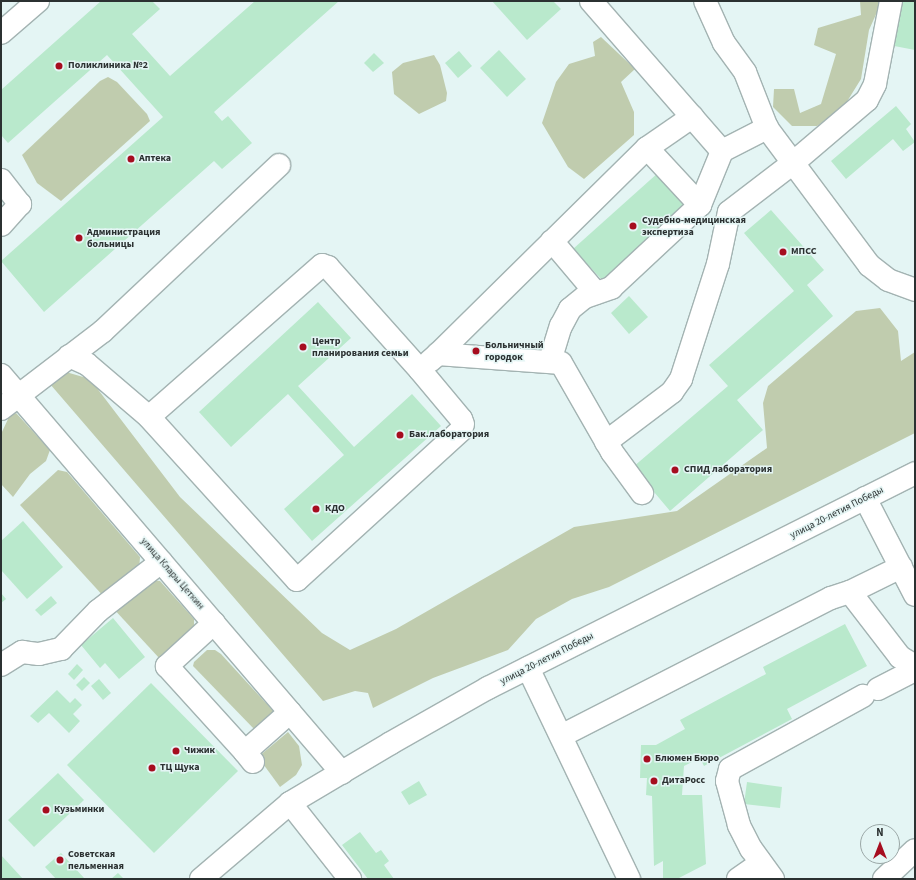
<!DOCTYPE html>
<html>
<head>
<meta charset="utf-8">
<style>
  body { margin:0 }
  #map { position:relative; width:916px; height:880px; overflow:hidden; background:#e4f5f4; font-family:"Source Sans 3",sans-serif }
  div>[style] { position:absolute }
  .green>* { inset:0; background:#c0ccae }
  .building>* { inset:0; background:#b9e9cc }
  .roads { filter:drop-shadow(1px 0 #a3b3b2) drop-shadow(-1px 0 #a3b3b2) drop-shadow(0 1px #a3b3b2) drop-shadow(0 -1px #a3b3b2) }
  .minor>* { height:22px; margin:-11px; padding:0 11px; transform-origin:11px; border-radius:11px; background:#fff }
  .dots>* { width:11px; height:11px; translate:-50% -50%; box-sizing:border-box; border:2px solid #e4f5f4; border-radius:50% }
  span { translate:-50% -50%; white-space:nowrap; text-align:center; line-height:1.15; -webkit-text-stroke:3px #e4f5f4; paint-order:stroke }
  .poi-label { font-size:10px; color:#2b3131; font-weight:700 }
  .left { translate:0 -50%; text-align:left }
  .street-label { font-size:10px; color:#2b3131 }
  .frame { position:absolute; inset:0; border:2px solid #2b3131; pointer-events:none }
  .north { position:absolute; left:860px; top:824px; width:40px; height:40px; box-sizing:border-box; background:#e4f5f4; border:1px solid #9aa7a6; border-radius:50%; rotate:0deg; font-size:11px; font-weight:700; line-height:16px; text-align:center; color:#2b3131 }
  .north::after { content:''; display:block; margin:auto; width:14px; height:18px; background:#a60d1f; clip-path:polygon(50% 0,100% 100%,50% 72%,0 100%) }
</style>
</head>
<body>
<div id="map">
  <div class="green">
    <div style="clip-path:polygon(860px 1px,882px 1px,869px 30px,861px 79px,843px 108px,817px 126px,792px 126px,773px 107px,774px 89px,794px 89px,800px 113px,821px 104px,836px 54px,814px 45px,818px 28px,861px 15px)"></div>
    <div style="clip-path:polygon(601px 37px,635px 69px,621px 82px,634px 112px,634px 135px,584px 179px,568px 167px,542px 123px,556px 82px,569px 64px,595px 56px,593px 42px)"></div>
    <div style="clip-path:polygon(434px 55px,440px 65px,447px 93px,446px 101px,419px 114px,394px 94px,392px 72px,403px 63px)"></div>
    <div style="clip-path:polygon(108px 77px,117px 82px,147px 114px,150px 121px,61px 201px,37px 183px,22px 155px,100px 81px)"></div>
    <div style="clip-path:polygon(880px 308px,898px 331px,901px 361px,915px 352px,915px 433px,609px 587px,572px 599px,536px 619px,508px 650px,433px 678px,373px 708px,368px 693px,355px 691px,323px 701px,50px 384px,66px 372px,90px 379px,180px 497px,322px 633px,350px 650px,396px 629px,574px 527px,677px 511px,767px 448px,763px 403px,768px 386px,856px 311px)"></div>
    <div style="clip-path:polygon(16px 413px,50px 450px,46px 461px,30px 474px,13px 497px,1px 484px,1px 434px,9px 417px)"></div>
    <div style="clip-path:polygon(58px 470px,67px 472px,140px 557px,139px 570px,106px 599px,20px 505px)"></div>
    <div style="clip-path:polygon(151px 580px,160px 581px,194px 619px,194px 627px,160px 659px,112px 607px)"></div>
    <div style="clip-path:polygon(207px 650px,215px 650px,221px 654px,275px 713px,255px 730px,193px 666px,194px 662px)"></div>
    <div style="clip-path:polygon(288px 732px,299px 746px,302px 765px,296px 775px,280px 787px,258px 757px)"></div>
  </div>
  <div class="building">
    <div style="clip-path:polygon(101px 1px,152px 1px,160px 9px,132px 34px,170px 76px,255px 1px,339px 1px,214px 112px,222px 121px,228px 116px,252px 143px,222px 169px,214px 161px,44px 312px,1px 261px,163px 117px,107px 55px,8px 143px,1px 135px,1px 90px)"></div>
    <div style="clip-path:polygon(492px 1px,553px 1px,561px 9px,527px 40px)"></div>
    <div style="clip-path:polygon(898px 1px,915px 1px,915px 50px,889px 45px)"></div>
    <div style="clip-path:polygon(499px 50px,526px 79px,507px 97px,480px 68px)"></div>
    <div style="clip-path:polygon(459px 51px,472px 66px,458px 78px,445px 63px)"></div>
    <div style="clip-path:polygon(374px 53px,384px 63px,373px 72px,364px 63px)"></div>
    <div style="clip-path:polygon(896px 106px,911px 124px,906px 129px,915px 142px,903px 151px,893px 139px,846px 179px,831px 161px)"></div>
    <div style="clip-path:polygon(659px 172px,689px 205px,604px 282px,573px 249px)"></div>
    <div style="clip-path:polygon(771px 210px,824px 270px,807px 285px,833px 316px,737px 400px,763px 430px,670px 511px,633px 467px,728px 386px,709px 365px,794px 291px,744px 233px)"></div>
    <div style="clip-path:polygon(629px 296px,648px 317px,629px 334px,611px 313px)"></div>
    <div style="clip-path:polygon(318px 302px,351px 338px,298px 386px,354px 447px,412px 394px,441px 426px,312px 541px,284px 509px,344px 455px,288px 394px,231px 447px,199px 412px)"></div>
    <div style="clip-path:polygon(23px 521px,63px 567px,27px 599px,1px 570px,1px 541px)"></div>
    <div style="clip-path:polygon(1px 593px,6px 599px,1px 603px)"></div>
    <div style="clip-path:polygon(51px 596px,57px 603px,41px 616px,35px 610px)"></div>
    <div style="clip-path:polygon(113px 618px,145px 657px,119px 679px,105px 663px,100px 668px,81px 645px)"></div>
    <div style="clip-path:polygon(845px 624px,867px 666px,787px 709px,792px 719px,704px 766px,700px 758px,684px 766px,682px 795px,702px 795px,706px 864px,677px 879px,663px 879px,663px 861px,654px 866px,652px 796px,646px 795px,647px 778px,640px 778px,641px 745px,656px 745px,685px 729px,680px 720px,766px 674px,763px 667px)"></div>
    <div style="clip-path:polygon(77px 664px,83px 670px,74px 680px,68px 674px)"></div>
    <div style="clip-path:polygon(84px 677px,90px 683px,82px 691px,76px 685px)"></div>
    <div style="clip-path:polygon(99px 679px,111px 693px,103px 700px,91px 686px)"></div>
    <div style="clip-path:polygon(151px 683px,238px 771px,154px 853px,67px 765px)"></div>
    <div style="clip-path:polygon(57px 690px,70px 703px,75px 698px,82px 705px,73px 714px,80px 721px,69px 733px,49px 713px,38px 723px,30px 716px)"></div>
    <div style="clip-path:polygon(58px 773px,84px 800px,34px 847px,8px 820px)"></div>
    <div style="clip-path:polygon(419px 781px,427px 795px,409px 805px,401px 792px)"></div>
    <div style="clip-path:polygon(747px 782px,782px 787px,780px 808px,744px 804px)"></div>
    <div style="clip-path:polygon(360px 832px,376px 853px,381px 850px,389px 861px,384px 865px,394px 879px,368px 879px,342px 845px)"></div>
    <div style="clip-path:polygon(61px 853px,85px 879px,56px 879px,45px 867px)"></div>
    <div style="clip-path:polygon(1px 855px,23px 879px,1px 879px)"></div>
    <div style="clip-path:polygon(118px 873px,124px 879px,111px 879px)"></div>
  </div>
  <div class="roads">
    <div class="minor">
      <div style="left:591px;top:1px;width:199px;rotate:48.9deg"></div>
      <div style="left:705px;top:1px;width:46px;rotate:65.7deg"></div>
      <div style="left:724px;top:43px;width:36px;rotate:54deg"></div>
      <div style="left:745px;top:72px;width:60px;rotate:68.6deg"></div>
      <div style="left:767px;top:128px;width:171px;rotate:53.3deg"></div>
      <div style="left:869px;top:265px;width:24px;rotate:38deg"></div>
      <div style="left:888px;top:280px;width:29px;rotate:20deg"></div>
      <div style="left:1px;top:33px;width:49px;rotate:-40.9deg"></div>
      <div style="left:647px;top:148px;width:78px;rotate:47.1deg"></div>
      <div style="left:1px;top:180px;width:31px;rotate:52deg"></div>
      <div style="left:20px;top:204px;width:28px;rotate:132deg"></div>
      <div style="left:552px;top:241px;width:68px;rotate:49.8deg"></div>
      <div style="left:438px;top:354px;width:293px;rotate:-44.6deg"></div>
      <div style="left:647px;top:148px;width:55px;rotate:-34.6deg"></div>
      <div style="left:69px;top:356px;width:20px;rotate:24deg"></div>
      <div style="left:87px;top:364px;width:82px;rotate:40.5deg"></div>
      <div style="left:149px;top:417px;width:220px;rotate:47.8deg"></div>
      <div style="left:297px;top:580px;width:222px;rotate:-42.4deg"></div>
      <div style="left:461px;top:430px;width:6px;rotate:-72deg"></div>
      <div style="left:463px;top:424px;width:5px;rotate:-112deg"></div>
      <div style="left:461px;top:419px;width:64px;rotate:-129.9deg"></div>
      <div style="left:420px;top:370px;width:138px;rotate:-131.8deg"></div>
      <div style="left:328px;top:267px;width:6px;rotate:-162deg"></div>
      <div style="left:322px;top:265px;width:230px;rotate:138.7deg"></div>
      <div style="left:430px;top:361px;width:11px;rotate:-41deg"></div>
      <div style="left:438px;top:354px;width:123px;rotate:4.2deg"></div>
      <div style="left:561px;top:363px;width:103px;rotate:60.2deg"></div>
      <div style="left:612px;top:452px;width:51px;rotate:53.8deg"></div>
      <div style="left:550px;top:361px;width:37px;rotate:-73deg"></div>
      <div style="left:561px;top:326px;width:19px;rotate:-62deg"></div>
      <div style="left:570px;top:309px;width:19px;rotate:-39deg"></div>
      <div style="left:585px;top:297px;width:28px;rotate:-19deg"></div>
      <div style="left:611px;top:288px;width:122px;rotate:-43deg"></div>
      <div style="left:700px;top:205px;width:58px;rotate:-67.8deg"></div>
      <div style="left:722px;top:151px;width:51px;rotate:-27.1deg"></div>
      <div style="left:1px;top:375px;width:524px;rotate:49.41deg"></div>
      <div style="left:1px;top:409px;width:128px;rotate:-37.4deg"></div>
      <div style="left:103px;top:331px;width:242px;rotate:-43.3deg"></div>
      <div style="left:606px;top:442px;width:83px;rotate:-37.1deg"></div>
      <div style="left:672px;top:392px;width:16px;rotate:-55deg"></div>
      <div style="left:681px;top:379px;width:121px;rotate:-72.2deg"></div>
      <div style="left:718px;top:264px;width:53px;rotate:-78.1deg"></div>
      <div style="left:729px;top:212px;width:81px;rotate:-37.4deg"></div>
      <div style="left:793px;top:163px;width:97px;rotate:-40.4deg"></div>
      <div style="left:867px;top:100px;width:18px;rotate:-63deg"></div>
      <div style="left:875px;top:84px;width:85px;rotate:-79.1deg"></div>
      <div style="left:865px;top:498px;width:109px;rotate:62.7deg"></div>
      <div style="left:850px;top:592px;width:57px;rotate:-26.1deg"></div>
      <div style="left:214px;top:623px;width:64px;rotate:137.5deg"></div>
      <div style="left:167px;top:666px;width:116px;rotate:47.8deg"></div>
      <div style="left:1px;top:665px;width:25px;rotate:-32deg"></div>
      <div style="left:22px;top:652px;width:17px;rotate:7deg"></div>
      <div style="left:39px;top:654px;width:23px;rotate:-13deg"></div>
      <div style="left:61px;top:649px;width:53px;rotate:-45.8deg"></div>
      <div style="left:98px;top:611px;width:80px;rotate:-37.9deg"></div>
      <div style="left:528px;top:668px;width:234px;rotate:64.4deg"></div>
      <div style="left:878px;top:689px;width:42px;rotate:-27.2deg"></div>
      <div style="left:561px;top:736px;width:303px;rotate:-27.1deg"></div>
      <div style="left:831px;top:598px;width:20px;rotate:-18deg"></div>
      <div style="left:850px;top:592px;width:82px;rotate:52.4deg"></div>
      <div style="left:900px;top:657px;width:17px;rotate:31deg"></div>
      <div style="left:253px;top:762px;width:13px;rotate:-129deg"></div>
      <div style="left:245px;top:752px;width:60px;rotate:-41.6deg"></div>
      <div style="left:290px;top:803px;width:97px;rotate:51.7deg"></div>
      <div style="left:201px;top:879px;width:117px;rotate:-40.5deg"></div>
      <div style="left:290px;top:803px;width:117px;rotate:-30.7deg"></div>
      <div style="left:391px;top:743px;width:112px;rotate:-29.6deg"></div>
      <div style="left:488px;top:688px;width:478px;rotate:-26.7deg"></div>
      <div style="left:738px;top:879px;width:28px;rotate:-35deg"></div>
      <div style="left:773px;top:879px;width:37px;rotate:-126deg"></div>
      <div style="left:751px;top:849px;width:27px;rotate:-117deg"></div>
      <div style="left:739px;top:825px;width:46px;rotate:-105.3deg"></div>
      <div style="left:727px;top:781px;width:12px;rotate:-76deg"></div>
      <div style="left:730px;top:769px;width:152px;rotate:-28.8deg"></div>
      <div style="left:884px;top:879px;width:42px;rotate:-43.1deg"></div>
    </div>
  </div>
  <div class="dots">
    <div style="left:59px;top:66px;background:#a60d1f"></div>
    <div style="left:131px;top:159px;background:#a60d1f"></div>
    <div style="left:633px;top:226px;background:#a60d1f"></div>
    <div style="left:79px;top:238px;background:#a60d1f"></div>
    <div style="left:783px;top:252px;background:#a60d1f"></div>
    <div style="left:303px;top:347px;background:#a60d1f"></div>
    <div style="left:476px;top:351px;background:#a60d1f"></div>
    <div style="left:400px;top:435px;background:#a60d1f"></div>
    <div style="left:675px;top:470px;background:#a60d1f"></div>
    <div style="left:316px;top:509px;background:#a60d1f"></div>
    <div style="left:176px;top:751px;background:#a60d1f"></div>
    <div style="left:647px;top:759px;background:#a60d1f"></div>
    <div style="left:152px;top:768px;background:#a60d1f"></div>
    <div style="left:654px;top:781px;background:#a60d1f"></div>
    <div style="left:46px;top:810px;background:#a60d1f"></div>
    <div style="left:60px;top:860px;background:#a60d1f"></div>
  </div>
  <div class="poi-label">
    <span class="left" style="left:68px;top:66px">Поликлиника №2</span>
    <span class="left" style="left:139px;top:159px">Аптека</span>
    <span class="left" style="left:642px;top:226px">Судебно-медицинская<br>экспертиза</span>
    <span class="left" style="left:87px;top:238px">Администрация<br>больницы</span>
    <span class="left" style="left:791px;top:252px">МПСС</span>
    <span class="left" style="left:312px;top:347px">Центр<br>планирования семьи</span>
    <span class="left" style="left:485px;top:351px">Больничный<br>городок</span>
    <span class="left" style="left:409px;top:435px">Бак.лаборатория</span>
    <span class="left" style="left:684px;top:470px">СПИД лаборатория</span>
    <span class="left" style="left:325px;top:509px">КДО</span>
    <span class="left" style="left:184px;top:751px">Чижик</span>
    <span class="left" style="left:655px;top:759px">Блюмен Бюро</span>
    <span class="left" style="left:160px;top:768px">ТЦ Щука</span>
    <span class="left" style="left:662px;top:781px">ДитаРосс</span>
    <span class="left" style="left:54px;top:810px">Кузьминки</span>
    <span class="left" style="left:68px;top:860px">Советская<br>пельменная</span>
  </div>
  <div class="street-label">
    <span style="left:837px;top:513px;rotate:-27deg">улица 20-летия Победы</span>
    <span style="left:172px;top:574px;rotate:49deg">улица Клары Цеткин</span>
    <span style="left:547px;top:659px;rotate:-27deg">улица 20-летия Победы</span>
  </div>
  <div class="frame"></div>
  <div class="north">N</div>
</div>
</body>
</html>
